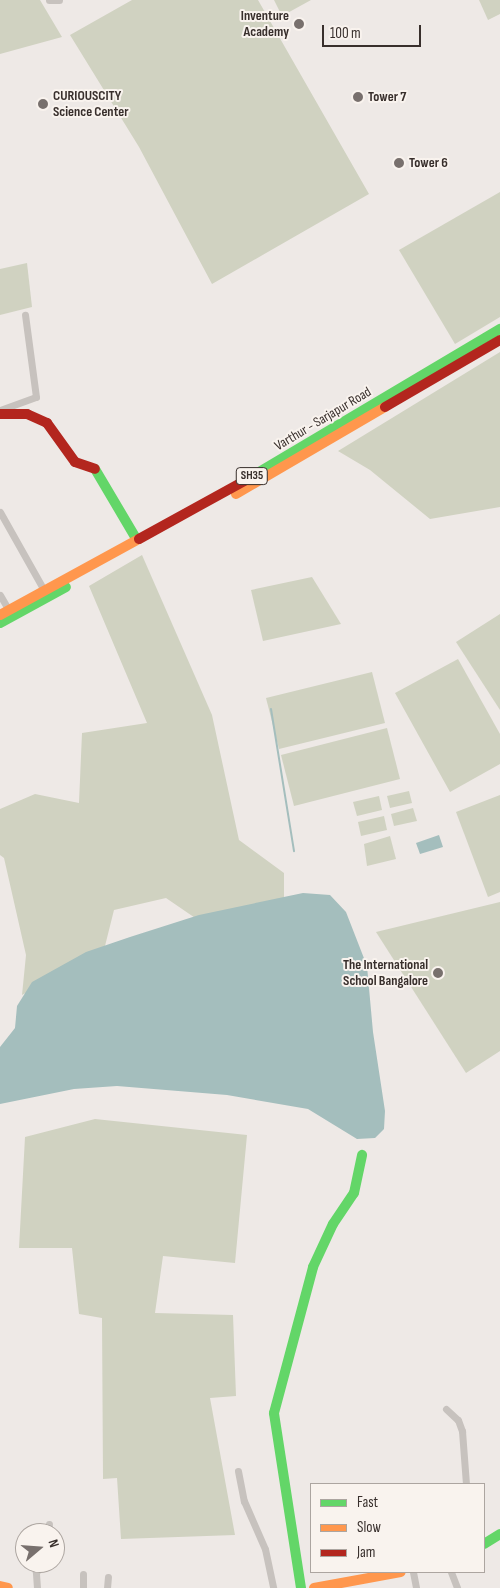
<!DOCTYPE html>
<html>
<head>
<meta charset="utf-8">
<style>
  body { margin:0 }
  #map { position:relative; width:500px; height:1588px; overflow:hidden; background:#eee9e6; font-family:"Sofia Sans Condensed",sans-serif }
  div>[style] { position:absolute }
  .green>* { inset:0; background:#d0d2c1 }
  .water>* { inset:0; background:#a4bebd }
  .stream>* { height:2px; margin:-1px; padding:0 1px; transform-origin:1px; border-radius:1px; background:#a4bebd }
  .street>* { height:7px; margin:-3.5px; padding:0 3.5px; transform-origin:3.5px; border-radius:3.5px; background:#c7c2be }
  .fast>* { height:10px; margin:-5px; padding:0 5px; transform-origin:5px; border-radius:5px; background:#63d668 }
  .slow>* { height:10px; margin:-5px; padding:0 5px; transform-origin:5px; border-radius:5px; background:#ff974d }
  .jam>* { height:10px; margin:-5px; padding:0 5px; transform-origin:5px; border-radius:5px; background:#b3261e }
  .dots>* { width:14px; height:14px; translate:-50% -50%; box-sizing:border-box; border:2px solid #f9f3ee; border-radius:50% }
  span { translate:-50% -50%; white-space:nowrap; text-align:center; line-height:1.15; -webkit-text-stroke:4px #f9f3ee; paint-order:stroke }
  .shield-label span { padding:1px 4px; background:#f9f3ee; border:1px solid; border-radius:4px; -webkit-text-stroke-width:0 }
  .shield-label { font-size:12px; color:#382f2c; font-weight:700 }
  .poi-label { font-size:14px; color:#382f2c; font-weight:700 }
  .right { translate:-100% -50%; text-align:right }
  .left { translate:0 -50%; text-align:left }
  .street-label { font-size:14px; color:#382f2c }
  .legend { position:absolute; left:310px; top:1483px; width:175px; height:90px; box-sizing:border-box; background:#f9f3ee; border:1px solid #aca5a0; margin:0; padding:6px 9px; list-style:none; font-size:15px; color:#382f2c }
  .legend li { display:flex; align-items:center; gap:10px; height:25px }
  .legend b { width:25px; border:1px solid #aca5a0 }
  .north { position:absolute; left:15px; top:1523px; width:50px; height:50px; box-sizing:border-box; background:#f9f3ee; border:1px solid #aca5a0; border-radius:50%; rotate:72deg; font-size:14px; font-weight:700; line-height:20px; text-align:center; color:#382f2c }
  .north::after { content:''; display:block; margin:auto; width:18px; height:22px; background:#78706d; clip-path:polygon(50% 0,100% 100%,50% 72%,0 100%) }
  .scale { position:absolute; left:322px; top:25px; width:99px; height:22px; box-sizing:border-box; border:2px solid #382f2c; border-top:0; padding-left:6px; font-size:15px; line-height:18px; white-space:nowrap; color:#382f2c; -webkit-text-stroke:4px #f9f3ee; paint-order:stroke }
</style>
</head>
<body>
<div id="map">
  <div class="green">
    <div style="clip-path:polygon(0 0,40px 0,62px 37px,0 54px)"></div>
    <div style="clip-path:polygon(132px 0,258px 0,369px 194px,212px 284px,139px 147px,70px 35px)"></div>
    <div style="clip-path:polygon(274px 0,311px 0,282px 16px)"></div>
    <div style="clip-path:polygon(479px 0,500px 0,500px 14px,488px 20px)"></div>
    <div style="clip-path:polygon(500px 192px,500px 317px,455px 344px,399px 250px)"></div>
    <div style="clip-path:polygon(27px 263px,32px 307px,0 315px,0 269px)"></div>
    <div style="clip-path:polygon(500px 352px,500px 507px,430px 519px,370px 470px,338px 451px)"></div>
    <div style="clip-path:polygon(142px 555px,212px 715px,239px 840px,284px 873px,284px 908px,220px 935px,166px 898px,114px 910px,104px 950px,22px 995px,26px 955px,4px 858px,0 855px,0 809px,35px 794px,79px 803px,82px 733px,147px 723px,89px 586px)"></div>
    <div style="clip-path:polygon(312px 577px,341px 624px,263px 641px,251px 590px)"></div>
    <div style="clip-path:polygon(500px 614px,500px 710px,456px 642px)"></div>
    <div style="clip-path:polygon(458px 659px,500px 734px,500px 764px,450px 792px,395px 693px)"></div>
    <div style="clip-path:polygon(372px 672px,385px 723px,279px 749px,266px 698px)"></div>
    <div style="clip-path:polygon(387px 728px,400px 779px,294px 806px,281px 755px)"></div>
    <div style="clip-path:polygon(409px 791px,412px 803px,390px 808px,387px 796px)"></div>
    <div style="clip-path:polygon(500px 795px,500px 892px,488px 897px,456px 812px)"></div>
    <div style="clip-path:polygon(379px 796px,382px 810px,357px 816px,353px 802px)"></div>
    <div style="clip-path:polygon(413px 808px,417px 821px,394px 826px,391px 814px)"></div>
    <div style="clip-path:polygon(384px 816px,387px 830px,361px 836px,358px 822px)"></div>
    <div style="clip-path:polygon(390px 836px,396px 859px,367px 866px,364px 844px)"></div>
    <div style="clip-path:polygon(500px 902px,500px 1051px,466px 1073px,376px 932px)"></div>
    <div style="clip-path:polygon(95px 1119px,247px 1135px,235px 1263px,163px 1256px,155px 1313px,233px 1315px,236px 1396px,210px 1398px,235px 1535px,121px 1539px,117px 1478px,103px 1479px,102px 1318px,79px 1314px,72px 1248px,19px 1248px,25px 1137px)"></div>
  </div>
  <div class="water">
    <div style="clip-path:polygon(439px 835px,443px 847px,420px 854px,416px 843px)"></div>
    <div style="clip-path:polygon(303px 893px,330px 895px,346px 912px,367px 966px,373px 1032px,385px 1111px,384px 1129px,375px 1138px,357px 1139px,308px 1109px,227px 1095px,117px 1086px,74px 1089px,0 1104px,0 1047px,15px 1028px,17px 1006px,32px 982px,86px 952px,130px 937px,199px 915px)"></div>
  </div>
  <div class="stream">
    <div style="left:271px;top:709px;width:144px;rotate:80.8deg"></div>
  </div>
  <div class="street">
    <div style="left:49px;top:0;width:10px"></div>
    <div style="left:0;top:410px;width:38px;rotate:-20deg"></div>
    <div style="left:36px;top:397px;width:83px;rotate:-97.6deg"></div>
    <div style="left:0;top:512px;width:90px;rotate:60.6deg"></div>
    <div style="left:0;top:595px;width:20px;rotate:60deg"></div>
    <div style="left:446px;top:1409px;width:16px;rotate:43deg"></div>
    <div style="left:458px;top:1420px;width:12px;rotate:70deg"></div>
    <div style="left:462px;top:1431px;width:53px;rotate:85.7deg"></div>
    <div style="left:238px;top:1471px;width:31px;rotate:79deg"></div>
    <div style="left:244px;top:1501px;width:52px;rotate:66.4deg"></div>
    <div style="left:265px;top:1549px;width:40px;rotate:78deg"></div>
    <div style="left:48px;top:1533px;width:9px;rotate:-84deg"></div>
    <div style="left:413px;top:1572px;width:16px;rotate:79deg"></div>
    <div style="left:451px;top:1572px;width:17px;rotate:69deg"></div>
    <div style="left:37px;top:1588px;width:16px;rotate:-94deg"></div>
    <div style="left:36px;top:1572px;width:13px;rotate:-45deg"></div>
    <div style="left:83px;top:1588px;width:14px;rotate:-90deg"></div>
    <div style="left:107px;top:1588px;width:11px;rotate:-85deg"></div>
  </div>
  <div class="fast">
    <div style="left:95px;top:469px;width:82px;rotate:59.4deg"></div>
    <div style="left:244px;top:481px;width:298px;rotate:-30.7deg"></div>
    <div style="left:0;top:623px;width:75px;rotate:-28.6deg"></div>
    <div style="left:484px;top:1544px;width:19px;rotate:-32deg"></div>
    <div style="left:301px;top:1588px;width:177px;rotate:-98.8deg"></div>
    <div style="left:274px;top:1413px;width:151px;rotate:-75deg"></div>
    <div style="left:313px;top:1267px;width:47px;rotate:-65.1deg"></div>
    <div style="left:333px;top:1224px;width:37px;rotate:-56deg"></div>
    <div style="left:354px;top:1193px;width:39px;rotate:-78deg"></div>
  </div>
  <div class="slow">
    <div style="left:236px;top:494px;width:173px;rotate:-30.3deg"></div>
    <div style="left:0;top:615px;width:158px;rotate:-28.7deg"></div>
    <div style="left:0;top:1586px;width:8px;rotate:14deg"></div>
    <div style="left:314px;top:1588px;width:88px;rotate:-10.4deg"></div>
  </div>
  <div class="jam">
    <div style="left:385px;top:407px;width:133px;rotate:-30.2deg"></div>
    <div style="left:0;top:414px;width:27px"></div>
    <div style="left:27px;top:414px;width:22px;rotate:24deg"></div>
    <div style="left:47px;top:423px;width:48px;rotate:54.3deg"></div>
    <div style="left:75px;top:462px;width:21px;rotate:19deg"></div>
    <div style="left:139px;top:539px;width:120px;rotate:-28.9deg"></div>
  </div>
  <div class="dots">
    <div style="left:299px;top:24px;background:#78706d"></div>
    <div style="left:358px;top:97px;background:#78706d"></div>
    <div style="left:43px;top:104px;background:#78706d"></div>
    <div style="left:399px;top:163px;background:#78706d"></div>
    <div style="left:438px;top:973px;background:#78706d"></div>
  </div>
  <div class="shield-label">
    <span style="left:252px;top:476px">SH35</span>
  </div>
  <div class="poi-label">
    <span class="right" style="left:289px;top:24px">Inventure<br>Academy</span>
    <span class="left" style="left:53px;top:104px">CURIOUSCITY<br>Science Center</span>
    <span class="left" style="left:368px;top:97px">Tower 7</span>
    <span class="left" style="left:409px;top:163px">Tower 6</span>
    <span class="right" style="left:428px;top:973px">The International<br>School Bangalore</span>
  </div>
  <div class="street-label">
    <span style="left:323px;top:419px;rotate:-31deg">Varthur - Sarjapur Road</span>
  </div>
  <ul class="legend">
  <li><b style="height:6px;background:#63d668"></b>Fast</li>
  <li><b style="height:6px;background:#ff974d"></b>Slow</li>
  <li><b style="height:6px;background:#b3261e"></b>Jam</li>
  </ul>
  <div class="north">N</div>
  <div class="scale">100 m</div>
</div>
</body>
</html>
